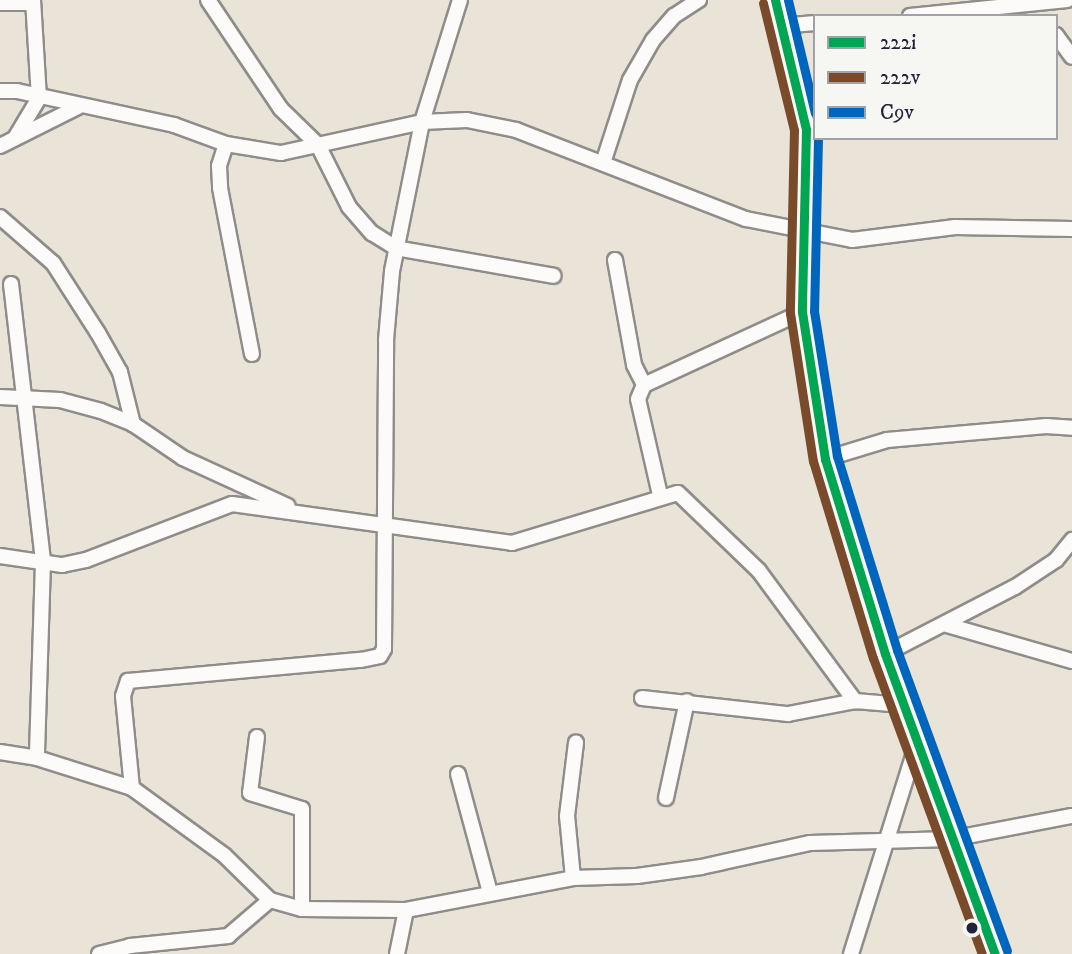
<!DOCTYPE html>
<html>
<head>
<meta charset="utf-8">
<style>
  body { margin:0 }
  #map { position:relative; width:1072px; height:954px; overflow:hidden; background:#e9e4d7; font-family:"IM FELL DW Pica",serif }
  div>[style] { position:absolute }
  .roads { filter:drop-shadow(2px 0 #8f8d8a) drop-shadow(-2px 0 #8f8d8a) drop-shadow(0 2px #8f8d8a) drop-shadow(0 -2px #8f8d8a) }
  .minor>* { height:14px; margin:-7px; padding:0 7px; transform-origin:7px; border-radius:7px; background:#fcfbf9 }
  .tertiary>* { height:18px; margin:-9px; padding:0 9px; transform-origin:9px; border-radius:9px; background:#fcfbf9 }
  .bus-1>* { height:9px; margin:-4.5px; padding:0 4.5px; transform-origin:4.5px; border-radius:4.5px; background:#00a651 }
  .bus-2>* { height:9px; margin:-4.5px; padding:0 4.5px; transform-origin:4.5px; border-radius:4.5px; background:#7a4b2a }
  .bus-3>* { height:9px; margin:-4.5px; padding:0 4.5px; transform-origin:4.5px; border-radius:4.5px; background:#0065bd }
  .dots>* { width:19px; height:19px; translate:-50% -50%; box-sizing:border-box; border:4px solid #f6f6f2; border-radius:50% }
  span { translate:-50% -50%; white-space:nowrap; text-align:center; line-height:1.15; -webkit-text-stroke:7px #f6f6f2; paint-order:stroke }
  .legend { position:absolute; left:813px; top:14px; width:245px; height:126px; box-sizing:border-box; background:#f6f6f2; border:2px solid #a1a1a9; margin:0; padding:9px 12px; list-style:none; font-size:21px; color:#22223b }
  .legend li { display:flex; align-items:center; gap:14px; height:35px }
  .legend b { width:35px; border:2px solid #a1a1a9 }
</style>
</head>
<body>
<div id="map">
  <div class="roads">
    <div class="minor">
      <div style="left:208px;top:0;width:131px;rotate:56.2deg"></div>
      <div style="left:281px;top:109px;width:52px;rotate:44.2deg"></div>
      <div style="left:318px;top:145px;width:69px;rotate:63.4deg"></div>
      <div style="left:349px;top:207px;width:35px;rotate:49deg"></div>
      <div style="left:372px;top:233px;width:28px;rotate:32deg"></div>
      <div style="left:396px;top:248px;width:160px;rotate:10deg"></div>
      <div style="left:0;top:3px;width:33px"></div>
      <div style="left:910px;top:16px;width:158px;rotate:-5.8deg"></div>
      <div style="left:781px;top:26px;width:34px;rotate:-5deg"></div>
      <div style="left:1056px;top:35px;width:27px;rotate:54deg"></div>
      <div style="left:0;top:91px;width:17px"></div>
      <div style="left:17px;top:91px;width:161px;rotate:12.2deg"></div>
      <div style="left:174px;top:125px;width:55px;rotate:20.1deg"></div>
      <div style="left:226px;top:144px;width:56px;rotate:9.3deg"></div>
      <div style="left:281px;top:153px;width:144px;rotate:-12.4deg"></div>
      <div style="left:422px;top:122px;width:45px;rotate:-2.5deg"></div>
      <div style="left:467px;top:120px;width:50px;rotate:11.5deg"></div>
      <div style="left:516px;top:130px;width:247px;rotate:21.2deg"></div>
      <div style="left:746px;top:219px;width:108px;rotate:11.2deg"></div>
      <div style="left:852px;top:240px;width:104px;rotate:-7.2deg"></div>
      <div style="left:955px;top:227px;width:117px;rotate:1deg"></div>
      <div style="left:15px;top:138px;width:47px;rotate:-59deg"></div>
      <div style="left:39px;top:98px;width:98px;rotate:-93.5deg"></div>
      <div style="left:226px;top:144px;width:23px;rotate:108deg"></div>
      <div style="left:219px;top:166px;width:22px;rotate:87deg"></div>
      <div style="left:220px;top:188px;width:169px;rotate:79.1deg"></div>
      <div style="left:0;top:146px;width:87px;rotate:-26.6deg"></div>
      <div style="left:603px;top:163px;width:87px;rotate:-72deg"></div>
      <div style="left:630px;top:80px;width:46px;rotate:-60.1deg"></div>
      <div style="left:653px;top:40px;width:32px;rotate:-49deg"></div>
      <div style="left:674px;top:16px;width:30px;rotate:-33deg"></div>
      <div style="left:0;top:217px;width:70px;rotate:41deg"></div>
      <div style="left:53px;top:263px;width:83px;rotate:57.3deg"></div>
      <div style="left:98px;top:333px;width:45px;rotate:60.6deg"></div>
      <div style="left:120px;top:372px;width:54px;rotate:76deg"></div>
      <div style="left:615px;top:260px;width:107px;rotate:79.7deg"></div>
      <div style="left:634px;top:365px;width:22px;rotate:63deg"></div>
      <div style="left:11px;top:284px;width:280px;rotate:83.4deg"></div>
      <div style="left:43px;top:562px;width:196px;rotate:91.8deg"></div>
      <div style="left:0;top:397px;width:60px;rotate:2.9deg"></div>
      <div style="left:60px;top:400px;width:42px;rotate:15deg"></div>
      <div style="left:101px;top:411px;width:35px;rotate:22deg"></div>
      <div style="left:133px;top:424px;width:60px;rotate:34.2deg"></div>
      <div style="left:183px;top:458px;width:115px;rotate:24.6deg"></div>
      <div style="left:825px;top:459px;width:65px;rotate:-17deg"></div>
      <div style="left:887px;top:440px;width:160px;rotate:-5deg"></div>
      <div style="left:1046px;top:426px;width:26px;rotate:4deg"></div>
      <div style="left:660px;top:495px;width:98px;rotate:-102.9deg"></div>
      <div style="left:638px;top:399px;width:15px;rotate:-67deg"></div>
      <div style="left:644px;top:385px;width:174px;rotate:-24.8deg"></div>
      <div style="left:0;top:556px;width:63px;rotate:8.3deg"></div>
      <div style="left:62px;top:565px;width:25px;rotate:-12deg"></div>
      <div style="left:86px;top:560px;width:156px;rotate:-21deg"></div>
      <div style="left:232px;top:504px;width:283px;rotate:7.9deg"></div>
      <div style="left:512px;top:543px;width:173px;rotate:-16.8deg"></div>
      <div style="left:678px;top:493px;width:112px;rotate:43.9deg"></div>
      <div style="left:759px;top:571px;width:162px;rotate:53.6deg"></div>
      <div style="left:947px;top:625px;width:130px;rotate:16.1deg"></div>
      <div style="left:885px;top:654px;width:146px;rotate:-27.3deg"></div>
      <div style="left:1015px;top:587px;width:49px;rotate:-33.4deg"></div>
      <div style="left:1056px;top:560px;width:26px;rotate:-51deg"></div>
      <div style="left:642px;top:698px;width:147px;rotate:6.3deg"></div>
      <div style="left:788px;top:714px;width:68px;rotate:-11deg"></div>
      <div style="left:855px;top:701px;width:48px;rotate:4.8deg"></div>
      <div style="left:257px;top:737px;width:56px;rotate:97.1deg"></div>
      <div style="left:250px;top:793px;width:54px;rotate:17.1deg"></div>
      <div style="left:302px;top:809px;width:100px;rotate:90deg"></div>
      <div style="left:0;top:752px;width:37px;rotate:9deg"></div>
      <div style="left:37px;top:758px;width:100px;rotate:17.5deg"></div>
      <div style="left:132px;top:788px;width:114px;rotate:36.1deg"></div>
      <div style="left:224px;top:855px;width:64px;rotate:44.4deg"></div>
      <div style="left:270px;top:900px;width:33px;rotate:16deg"></div>
      <div style="left:302px;top:909px;width:104px;rotate:0.6deg"></div>
      <div style="left:406px;top:910px;width:170px;rotate:-10.8deg"></div>
      <div style="left:573px;top:878px;width:64px;rotate:-1.8deg"></div>
      <div style="left:637px;top:876px;width:65px;rotate:-8deg"></div>
      <div style="left:701px;top:867px;width:112px;rotate:-12.4deg"></div>
      <div style="left:810px;top:843px;width:141px;rotate:-1.6deg"></div>
      <div style="left:951px;top:839px;width:123px;rotate:-10.8deg"></div>
      <div style="left:458px;top:774px;width:123px;rotate:74.9deg"></div>
      <div style="left:132px;top:788px;width:92px;rotate:-95.6deg"></div>
      <div style="left:123px;top:696px;width:16px;rotate:-72deg"></div>
      <div style="left:128px;top:681px;width:234px;rotate:-5.2deg"></div>
      <div style="left:361px;top:660px;width:19px;rotate:-12deg"></div>
      <div style="left:380px;top:656px;width:8px;rotate:-60deg"></div>
      <div style="left:384px;top:649px;width:309px;rotate:-89.6deg"></div>
      <div style="left:386px;top:340px;width:69px;rotate:-85deg"></div>
      <div style="left:392px;top:271px;width:152px;rotate:-78.6deg"></div>
      <div style="left:422px;top:122px;width:128px;rotate:-72.7deg"></div>
      <div style="left:666px;top:798px;width:99px;rotate:-77.8deg"></div>
      <div style="left:573px;top:878px;width:62px;rotate:-95.5deg"></div>
      <div style="left:567px;top:816px;width:74px;rotate:-83deg"></div>
      <div style="left:99px;top:954px;width:32px;rotate:-14deg"></div>
      <div style="left:130px;top:946px;width:99px;rotate:-5.8deg"></div>
      <div style="left:228px;top:936px;width:55px;rotate:-40.6deg"></div>
      <div style="left:397px;top:954px;width:45px;rotate:-78.4deg"></div>
      <div style="left:851px;top:954px;width:220px;rotate:-72.6deg"></div>
    </div>
    <div class="tertiary">
      <div style="left:775px;top:0;width:133px;rotate:76.5deg"></div>
      <div style="left:806px;top:129px;width:183px;rotate:91.3deg"></div>
      <div style="left:802px;top:312px;width:149px;rotate:81.1deg"></div>
      <div style="left:825px;top:459px;width:204px;rotate:72.9deg"></div>
      <div style="left:885px;top:654px;width:320px;rotate:69.9deg"></div>
    </div>
  </div>
  <div class="bus-1">
    <div style="left:775px;top:0;width:133px;rotate:76.5deg"></div>
    <div style="left:806px;top:129px;width:183px;rotate:91.3deg"></div>
    <div style="left:802px;top:312px;width:149px;rotate:81.1deg"></div>
    <div style="left:825px;top:459px;width:204px;rotate:72.9deg"></div>
    <div style="left:885px;top:654px;width:320px;rotate:69.9deg"></div>
  </div>
  <div class="bus-2">
    <div style="left:763px;top:3px;width:131px;rotate:76.3deg"></div>
    <div style="left:794px;top:130px;width:183px;rotate:91.3deg"></div>
    <div style="left:790px;top:313px;width:150px;rotate:81.2deg"></div>
    <div style="left:813px;top:461px;width:206px;rotate:73.1deg"></div>
    <div style="left:873px;top:658px;width:315px;rotate:69.8deg"></div>
  </div>
  <div class="bus-3">
    <div style="left:788px;top:0;width:116px;rotate:76.6deg"></div>
    <div style="left:818px;top:138px;width:173px;rotate:91.3deg"></div>
    <div style="left:814px;top:311px;width:147px;rotate:81deg"></div>
    <div style="left:837px;top:456px;width:203px;rotate:72.8deg"></div>
    <div style="left:897px;top:650px;width:320px;rotate:69.9deg"></div>
  </div>
  <div class="dots">
    <div style="left:972px;top:928px;background:#22223b"></div>
  </div>
  <ul class="legend">
  <li><b style="height:9px;background:#00a651"></b>222i</li>
  <li><b style="height:9px;background:#7a4b2a"></b>222v</li>
  <li><b style="height:9px;background:#0065bd"></b>C9v</li>
  </ul>
</div>
</body>
</html>
